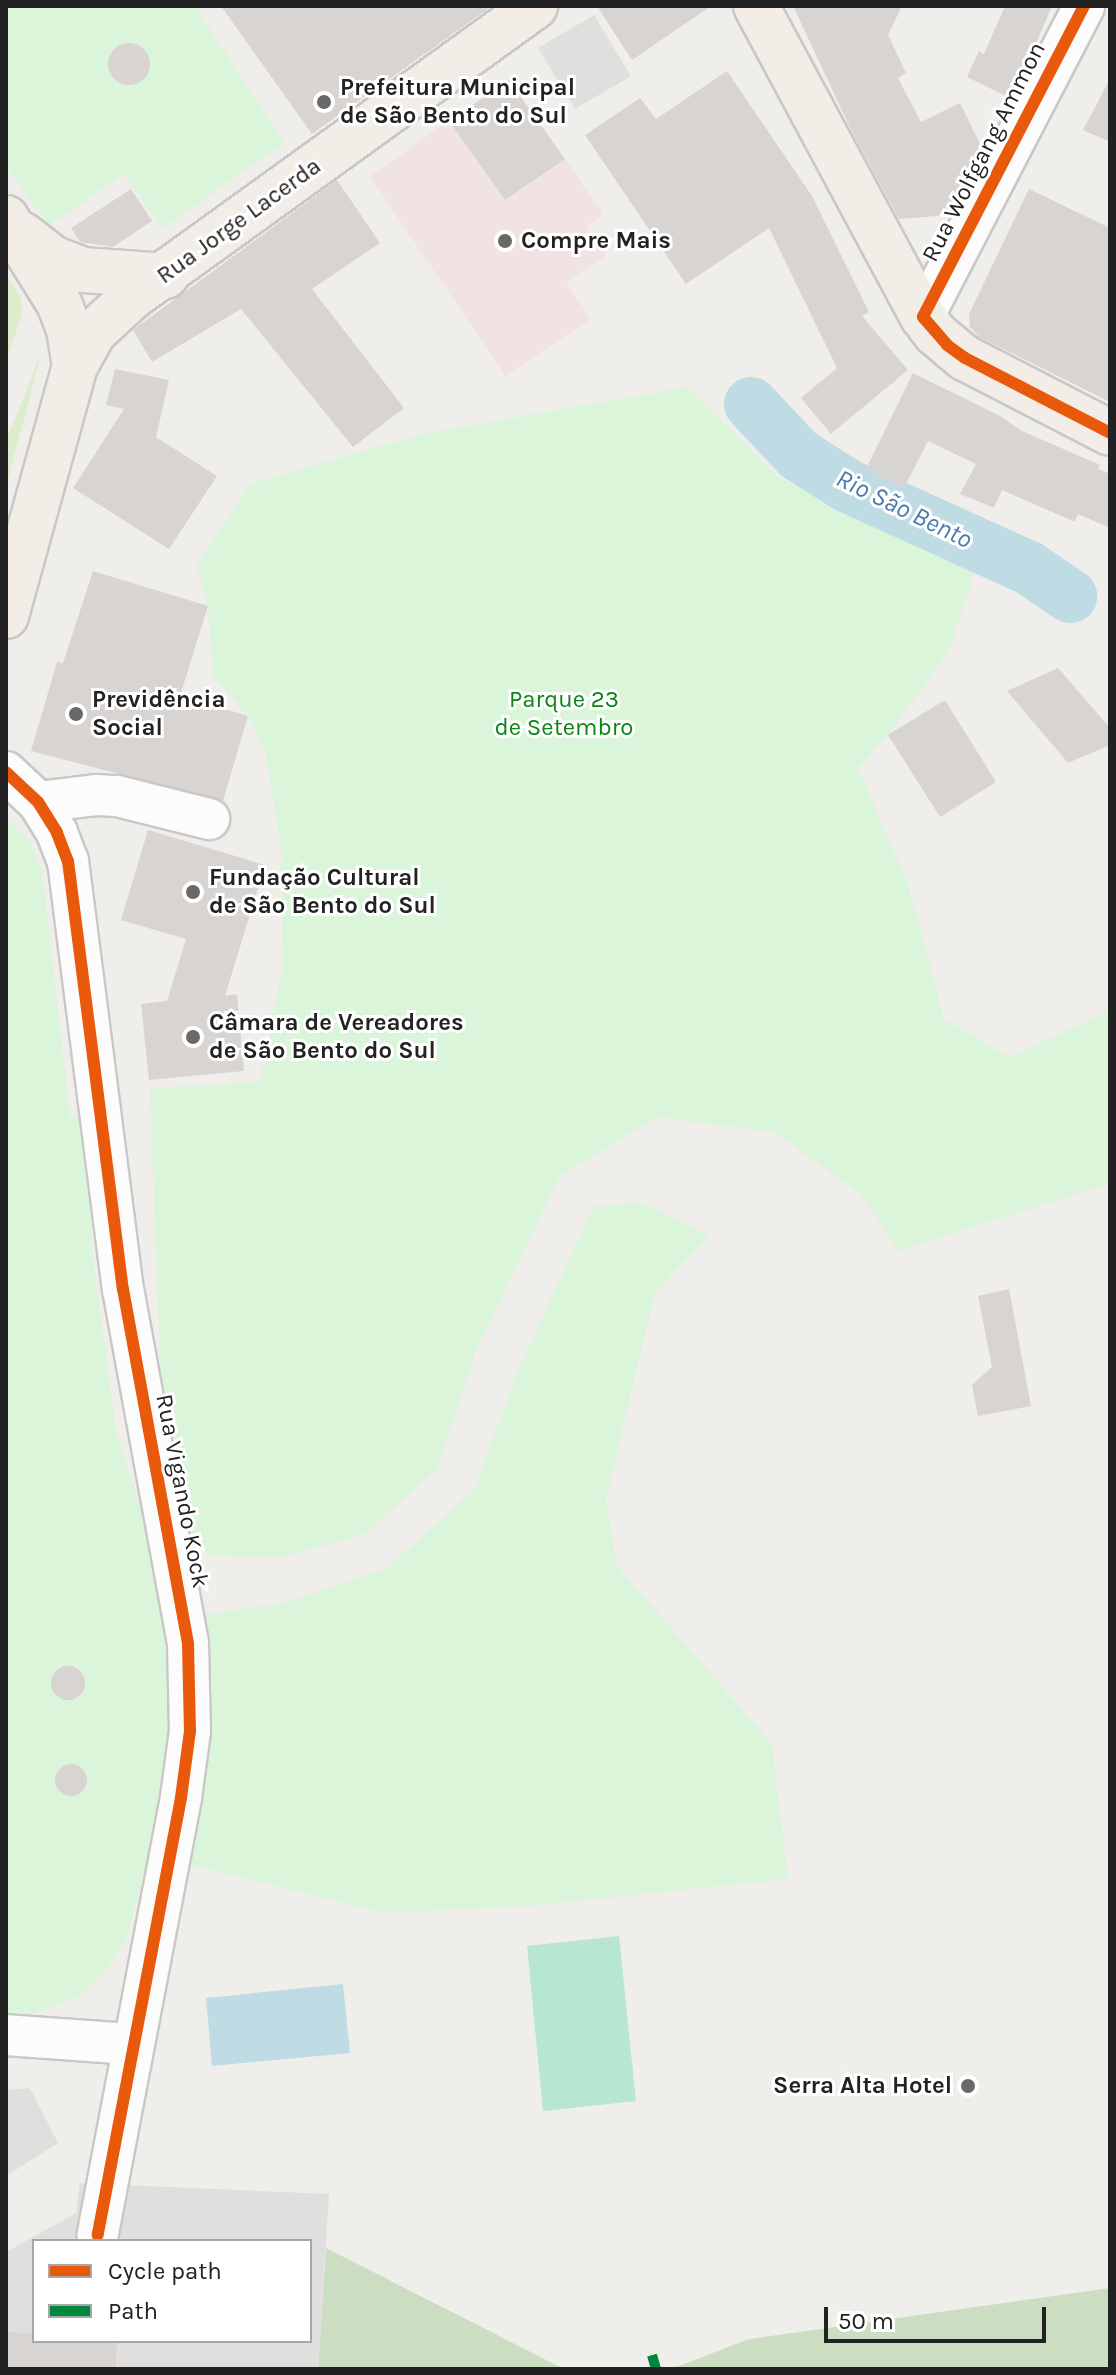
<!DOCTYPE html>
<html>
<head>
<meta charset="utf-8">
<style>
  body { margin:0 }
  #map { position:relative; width:1116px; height:2375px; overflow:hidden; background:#f0eeeb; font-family:Karla,sans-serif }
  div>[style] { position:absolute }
  .commercial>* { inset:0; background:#f1e3e1 }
  .grass>* { inset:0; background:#ddeccb }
  .forest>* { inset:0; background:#cbdec1 }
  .park>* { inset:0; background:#daf5da }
  .pitch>* { inset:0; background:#b7e6d2 }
  .parking>* { inset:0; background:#e0dfde }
  .water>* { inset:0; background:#bfdbe3 }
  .river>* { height:54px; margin:-27px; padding:0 27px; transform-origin:27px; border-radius:27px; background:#bfdbe3 }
  .building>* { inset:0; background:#d7d4d2 }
  .round { border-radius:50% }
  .roads { filter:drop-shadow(2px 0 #c9c8c7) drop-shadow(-2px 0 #c9c8c7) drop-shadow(0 2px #c9c8c7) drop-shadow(0 -2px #c9c8c7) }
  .minor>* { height:40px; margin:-20px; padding:0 20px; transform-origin:20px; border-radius:20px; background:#fdfcfc }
  .major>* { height:44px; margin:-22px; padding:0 22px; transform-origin:22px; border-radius:22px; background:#f3ede7 }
  .quiet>* { height:10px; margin-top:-5px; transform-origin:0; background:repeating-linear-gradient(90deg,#00873e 0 20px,transparent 0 30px) }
  .cycleway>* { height:12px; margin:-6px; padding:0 6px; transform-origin:6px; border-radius:6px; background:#e8590c }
  .dots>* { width:22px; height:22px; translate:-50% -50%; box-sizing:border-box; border:4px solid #fff; border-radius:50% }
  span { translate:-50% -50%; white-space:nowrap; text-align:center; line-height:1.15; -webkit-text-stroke:6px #fff; paint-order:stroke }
  .poi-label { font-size:24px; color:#222; font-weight:700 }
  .left { translate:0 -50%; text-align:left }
  .right { translate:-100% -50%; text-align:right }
  .street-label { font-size:24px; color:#222 }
  .park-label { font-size:24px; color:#0c8416 }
  .water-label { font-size:26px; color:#4a7aab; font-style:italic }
  .frame { position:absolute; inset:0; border:8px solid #222; pointer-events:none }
  .legend { position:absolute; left:32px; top:2239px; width:280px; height:104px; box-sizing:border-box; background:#fff; border:2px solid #a7a7a7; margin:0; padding:10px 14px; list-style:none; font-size:24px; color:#222 }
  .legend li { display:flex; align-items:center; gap:16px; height:40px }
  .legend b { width:40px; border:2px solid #a7a7a7 }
  .scale { position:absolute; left:824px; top:2307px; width:222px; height:36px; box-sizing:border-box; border:4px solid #222; border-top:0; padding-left:10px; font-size:24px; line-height:28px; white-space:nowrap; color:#222; -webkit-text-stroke:6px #fff; paint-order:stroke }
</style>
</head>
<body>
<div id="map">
  <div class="commercial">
    <div style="clip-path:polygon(449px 121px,505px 200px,565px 159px,604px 214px,587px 226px,606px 255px,566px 282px,591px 319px,505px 376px,370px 176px)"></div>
  </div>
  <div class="grass">
    <div style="clip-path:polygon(6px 275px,21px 299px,22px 314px,6px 362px)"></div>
    <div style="clip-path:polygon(42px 351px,6px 487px,6px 441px)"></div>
  </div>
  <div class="forest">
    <div style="clip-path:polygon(326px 2248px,558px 2366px,566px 2369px,318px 2369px)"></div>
    <div style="clip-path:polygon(1110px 2288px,1110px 2369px,671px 2369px,749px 2339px)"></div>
  </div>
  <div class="park">
    <div style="clip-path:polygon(6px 6px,195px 6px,285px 143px,162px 228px,124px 174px,48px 226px,6px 166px)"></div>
    <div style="clip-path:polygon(688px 387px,779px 478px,977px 565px,948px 652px,888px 735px,858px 768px,909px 887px,944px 1019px,1009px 1057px,1110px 1011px,1110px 1183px,899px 1251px,861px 1194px,774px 1132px,657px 1117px,560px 1176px,475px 1353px,437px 1469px,364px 1534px,281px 1558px,191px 1555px,161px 1393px,150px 1088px,260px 1082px,283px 963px,281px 846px,266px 754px,248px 716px,213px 676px,208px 606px,197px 566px,250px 484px,422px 434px)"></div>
    <div style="clip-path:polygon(6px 820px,29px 839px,43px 875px,70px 1117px,87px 1117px,93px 1260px,116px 1431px,147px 1528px,181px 1692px,175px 1757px,126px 1940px,107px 1970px,78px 1997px,24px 2017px,6px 2016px)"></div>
    <div style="clip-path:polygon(640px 1202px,709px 1235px,655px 1293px,606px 1498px,617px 1566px,772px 1744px,788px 1879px,530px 1906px,383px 1913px,187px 1864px,207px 1747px,205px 1615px,288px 1602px,387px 1568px,474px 1490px,520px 1366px,594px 1206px)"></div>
  </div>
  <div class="pitch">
    <div style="clip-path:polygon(619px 1936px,636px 2101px,543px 2111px,527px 1946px)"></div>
  </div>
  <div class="parking">
    <div style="clip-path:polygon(594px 15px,631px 76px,575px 109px,538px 48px)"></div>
    <div style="clip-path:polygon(30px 2088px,58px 2143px,6px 2176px,6px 2090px)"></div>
    <div style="clip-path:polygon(80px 2183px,329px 2194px,318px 2369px,116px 2369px,117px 2341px,310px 2341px,310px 2241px,34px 2241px,34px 2333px,6px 2332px,6px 2252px,76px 2213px)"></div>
  </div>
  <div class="water">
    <div style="clip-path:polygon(343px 1984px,350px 2053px,212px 2066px,206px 1998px)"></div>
  </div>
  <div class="river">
    <div style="left:751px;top:404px;width:70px;rotate:46.7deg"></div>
    <div style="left:799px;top:455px;width:58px;rotate:32.3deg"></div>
    <div style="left:848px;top:486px;width:199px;rotate:24.4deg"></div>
    <div style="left:1029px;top:568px;width:50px;rotate:34.3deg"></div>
  </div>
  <div class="building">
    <div style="clip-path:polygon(221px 6px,492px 6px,312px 134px)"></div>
    <div style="clip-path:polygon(597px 6px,711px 6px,632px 60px)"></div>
    <div style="clip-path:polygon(793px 6px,902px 6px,888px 35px,906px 73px,898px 78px,921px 122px,960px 103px,982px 148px,950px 215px,899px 219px,854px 136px)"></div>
    <div style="clip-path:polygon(1005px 6px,1052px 6px,1029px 60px,1008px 97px,967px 77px,979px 51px,984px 54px)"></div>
    <div class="round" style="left:108px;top:43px;width:42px;height:42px"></div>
    <div style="clip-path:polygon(727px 71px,812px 196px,869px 312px,862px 316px,908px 370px,831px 434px,801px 398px,837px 368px,769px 228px,686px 284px,585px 135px,640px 98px,656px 119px)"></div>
    <div style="clip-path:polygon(1110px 79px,1110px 142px,1083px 130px)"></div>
    <div style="clip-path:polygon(509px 80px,565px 159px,505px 200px,449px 121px)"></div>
    <div style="clip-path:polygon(337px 180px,380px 243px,312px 289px,404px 408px,353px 447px,241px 309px,152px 362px,133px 330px)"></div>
    <div style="clip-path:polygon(131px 189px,152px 221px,113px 247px,80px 242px,71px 228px)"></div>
    <div style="clip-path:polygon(1029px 189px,1110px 228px,1110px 402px,979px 337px,970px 327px,969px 314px)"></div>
    <div style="clip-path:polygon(115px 369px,169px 380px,156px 437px,217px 476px,169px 549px,73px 488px,124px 409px,106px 405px)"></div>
    <div style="clip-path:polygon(913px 373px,1000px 416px,1022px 431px,1100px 465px,1098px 469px,1110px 474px,1110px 528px,1078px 514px,1075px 522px,1002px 490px,994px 508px,960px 494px,976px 464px,928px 441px,904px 488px,866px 469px)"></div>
    <div style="clip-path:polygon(93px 571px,208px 606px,180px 696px,248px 716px,223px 801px,31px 751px,57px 662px,63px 663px)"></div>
    <div style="clip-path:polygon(1058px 668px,1110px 728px,1110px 745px,1068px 763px,1007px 691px)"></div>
    <div style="clip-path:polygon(945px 700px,996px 782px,940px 817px,888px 735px)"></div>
    <div style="clip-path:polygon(148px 830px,265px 865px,225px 996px,237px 994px,244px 1071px,149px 1080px,141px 1004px,167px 1001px,186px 939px,121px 920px)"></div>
    <div style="clip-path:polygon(1009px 1289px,1031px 1406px,978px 1416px,972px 1385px,992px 1367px,978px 1296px)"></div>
    <div class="round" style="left:51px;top:1666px;width:34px;height:34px"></div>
    <div class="round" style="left:55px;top:1764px;width:32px;height:32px"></div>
    <div style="clip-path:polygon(6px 2332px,34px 2333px,34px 2341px,117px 2341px,116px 2369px,6px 2369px)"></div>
  </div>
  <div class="roads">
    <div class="minor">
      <div style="left:923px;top:317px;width:350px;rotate:-62.6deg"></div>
      <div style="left:6px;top:772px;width:44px;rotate:43.2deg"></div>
      <div style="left:38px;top:802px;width:36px;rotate:58deg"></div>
      <div style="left:57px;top:833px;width:30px;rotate:69deg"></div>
      <div style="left:68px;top:861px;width:432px;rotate:82.7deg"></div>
      <div style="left:123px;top:1289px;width:361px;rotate:79.6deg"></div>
      <div style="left:188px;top:1644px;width:87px;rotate:88.7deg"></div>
      <div style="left:190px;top:1731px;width:68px;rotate:97.7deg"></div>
      <div style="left:181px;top:1798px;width:445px;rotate:100.8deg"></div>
      <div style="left:38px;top:802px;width:58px;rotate:-6.9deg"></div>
      <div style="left:96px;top:795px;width:21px;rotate:3deg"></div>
      <div style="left:117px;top:796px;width:95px;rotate:14deg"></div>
      <div style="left:6px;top:2035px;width:126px;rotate:4.1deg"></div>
    </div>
    <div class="major">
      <div style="left:756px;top:6px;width:353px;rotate:61.8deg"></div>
      <div style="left:923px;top:317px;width:21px;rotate:53deg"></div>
      <div style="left:936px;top:334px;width:38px;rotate:40deg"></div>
      <div style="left:965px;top:358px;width:163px;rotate:27.3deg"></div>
      <div style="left:6px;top:218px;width:100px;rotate:58.1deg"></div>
      <div style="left:59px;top:303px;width:28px;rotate:69deg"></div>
      <div style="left:69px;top:329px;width:37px;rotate:81deg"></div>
      <div style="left:23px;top:235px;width:37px;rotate:38deg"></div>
      <div style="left:52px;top:258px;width:33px;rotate:21deg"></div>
      <div style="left:83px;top:270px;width:83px;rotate:4.1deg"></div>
      <div style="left:6px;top:616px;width:259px;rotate:-74.6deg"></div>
      <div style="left:75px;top:366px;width:39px;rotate:-61deg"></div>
      <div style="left:94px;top:332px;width:52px;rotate:-42.6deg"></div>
      <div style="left:132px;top:297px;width:497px;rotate:-35.8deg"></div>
    </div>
  </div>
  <div class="quiet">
    <div style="left:652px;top:2355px;width:15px;rotate:74deg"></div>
  </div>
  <div class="cycleway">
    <div style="left:1084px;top:6px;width:350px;rotate:117.4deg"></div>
    <div style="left:923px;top:317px;width:37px;rotate:49deg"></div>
    <div style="left:947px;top:345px;width:22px;rotate:36deg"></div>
    <div style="left:965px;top:358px;width:163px;rotate:27.3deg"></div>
    <div style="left:6px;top:772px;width:44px;rotate:43.2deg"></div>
    <div style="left:38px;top:802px;width:36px;rotate:58deg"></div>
    <div style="left:57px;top:833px;width:30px;rotate:69deg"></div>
    <div style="left:68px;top:861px;width:432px;rotate:82.7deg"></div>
    <div style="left:123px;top:1289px;width:361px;rotate:79.6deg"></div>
    <div style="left:188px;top:1644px;width:87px;rotate:88.7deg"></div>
    <div style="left:190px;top:1731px;width:68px;rotate:97.7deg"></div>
    <div style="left:181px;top:1798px;width:445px;rotate:100.8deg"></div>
  </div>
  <div class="dots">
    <div style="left:324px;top:102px;background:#6a6968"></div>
    <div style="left:505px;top:241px;background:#6a6968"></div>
    <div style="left:76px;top:714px;background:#6a6968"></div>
    <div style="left:193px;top:892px;background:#6a6968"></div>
    <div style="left:193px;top:1037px;background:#6a6968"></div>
    <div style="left:968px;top:2086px;background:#6a6968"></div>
  </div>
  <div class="poi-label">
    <span class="left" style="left:340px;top:102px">Prefeitura Municipal<br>de São Bento do Sul</span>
    <span class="left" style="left:521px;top:241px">Compre Mais</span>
    <span class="left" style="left:92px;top:714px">Previdência<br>Social</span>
    <span class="left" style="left:209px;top:892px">Fundação Cultural<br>de São Bento do Sul</span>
    <span class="left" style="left:209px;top:1037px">Câmara de Vereadores<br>de São Bento do Sul</span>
    <span class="right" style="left:952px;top:2086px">Serra Alta Hotel</span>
  </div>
  <div class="street-label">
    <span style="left:984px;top:152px;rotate:-63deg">Rua Wolfgang Ammon</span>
    <span style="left:239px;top:221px;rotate:-36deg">Rua Jorge Lacerda</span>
    <span style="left:182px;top:1491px;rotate:79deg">Rua Vigando Kock</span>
  </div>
  <div class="park-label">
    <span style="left:564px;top:714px">Parque 23<br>de Setembro</span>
  </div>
  <div class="water-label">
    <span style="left:904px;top:509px;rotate:26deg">Rio São Bento</span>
  </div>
  <div class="frame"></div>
  <ul class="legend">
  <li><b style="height:10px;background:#e8590c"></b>Cycle path</li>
  <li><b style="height:10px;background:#00873e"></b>Path</li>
  </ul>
  <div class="scale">50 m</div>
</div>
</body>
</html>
